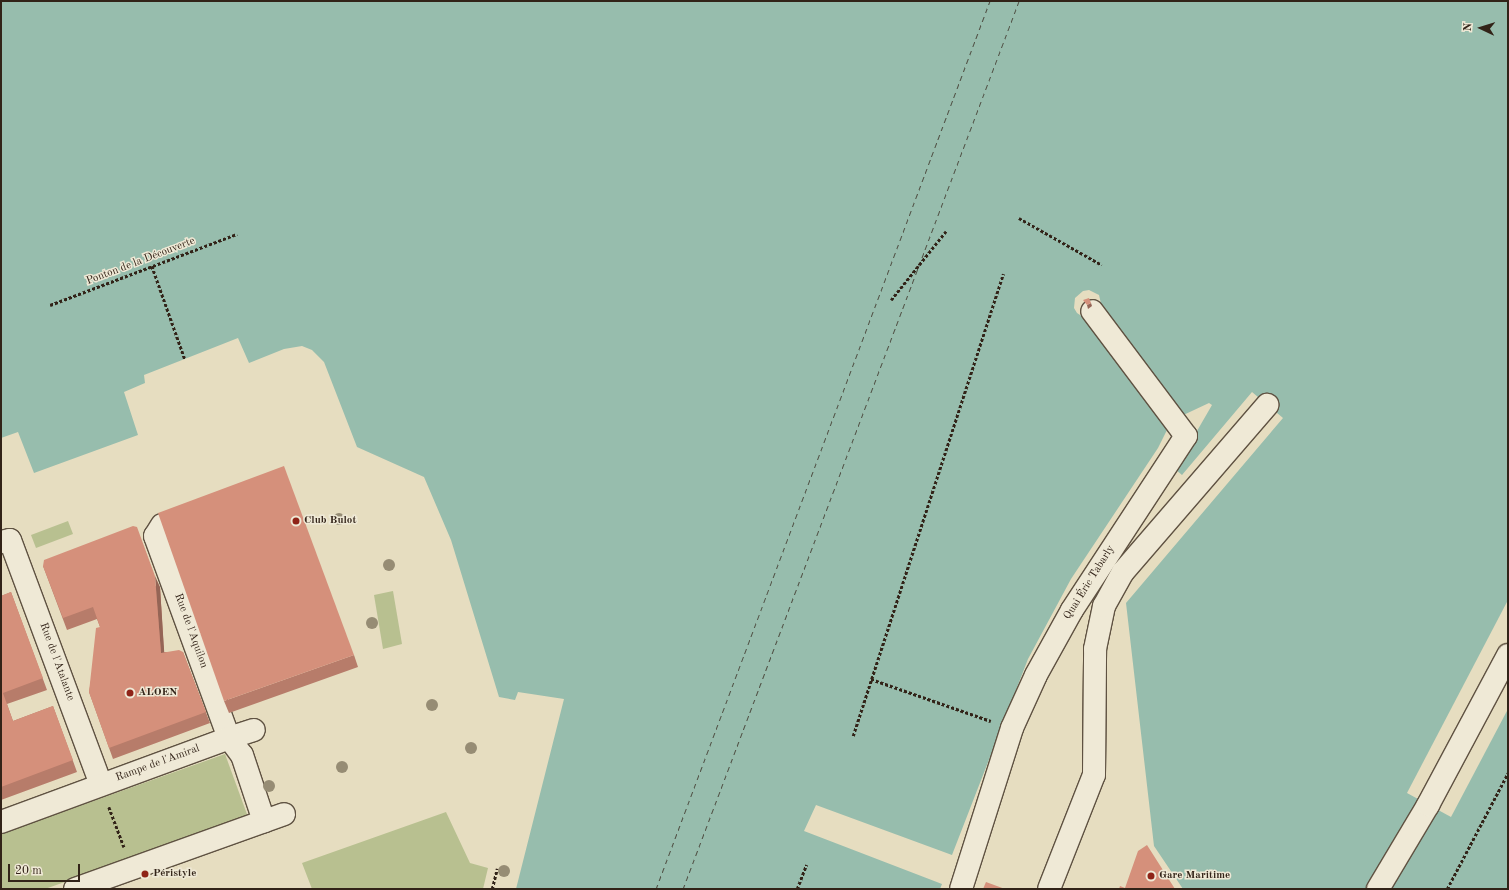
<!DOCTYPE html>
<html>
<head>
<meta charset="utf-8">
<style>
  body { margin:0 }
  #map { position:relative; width:1509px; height:890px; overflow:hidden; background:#e6ddc0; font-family:"Old Standard TT",serif }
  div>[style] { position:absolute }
  .green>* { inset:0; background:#b8c090 }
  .water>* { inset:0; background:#97bdad }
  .pier>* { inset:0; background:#e6ddc0 }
  .ferry>* { height:1px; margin-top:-0.5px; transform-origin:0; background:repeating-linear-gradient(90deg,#505145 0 5px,transparent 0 9px) }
  .path>* { height:2.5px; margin-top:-1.25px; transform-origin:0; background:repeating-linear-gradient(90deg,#322318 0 3px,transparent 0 5px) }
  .roads { filter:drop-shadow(1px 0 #5f5242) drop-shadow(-1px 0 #5f5242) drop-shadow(0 1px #5f5242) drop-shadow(0 -1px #5f5242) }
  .minor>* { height:22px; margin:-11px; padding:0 11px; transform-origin:11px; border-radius:11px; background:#efe9d6 }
  .trees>* { width:12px; height:12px; margin:-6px; border-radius:50%; background:#968c74 }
  .wall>* { inset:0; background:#b77c6a }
  .shaded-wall>* { inset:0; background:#956556 }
  .building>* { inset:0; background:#d5907b }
  .dots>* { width:11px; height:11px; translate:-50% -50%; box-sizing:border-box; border:2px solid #efe9d6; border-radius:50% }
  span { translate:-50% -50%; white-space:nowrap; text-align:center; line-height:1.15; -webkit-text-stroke:3px #efe9d6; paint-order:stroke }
  .street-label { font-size:11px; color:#322318 }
  .poi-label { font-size:11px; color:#322318; font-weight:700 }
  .left { translate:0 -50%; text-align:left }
  .frame { position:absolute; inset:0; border:2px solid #322318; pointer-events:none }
  .north { position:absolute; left:1461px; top:8px; width:40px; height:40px; -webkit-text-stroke:3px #efe9d6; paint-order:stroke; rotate:274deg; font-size:11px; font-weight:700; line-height:16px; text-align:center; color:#322318 }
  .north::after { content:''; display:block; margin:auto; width:14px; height:18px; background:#322318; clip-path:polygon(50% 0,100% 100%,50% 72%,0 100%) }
  .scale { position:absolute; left:8px; top:864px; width:72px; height:18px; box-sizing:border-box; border:2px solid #322318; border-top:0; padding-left:5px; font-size:12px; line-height:14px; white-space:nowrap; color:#322318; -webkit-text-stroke:3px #efe9d6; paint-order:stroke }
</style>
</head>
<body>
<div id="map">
  <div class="green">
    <div style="clip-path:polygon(68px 521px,73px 534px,36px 548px,31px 535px)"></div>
    <div style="clip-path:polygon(393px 591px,402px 644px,383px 649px,374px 595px)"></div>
    <div style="clip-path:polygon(225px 754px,248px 817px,45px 889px,1px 889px,1px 834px)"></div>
    <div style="clip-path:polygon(446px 812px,470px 863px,488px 868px,483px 889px,312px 889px,302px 863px)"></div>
  </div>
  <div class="water">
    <div style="clip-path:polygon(1px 1px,1508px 1px,1508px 889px,1183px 889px,1154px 846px,1126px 603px,1283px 418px,1252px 392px,1182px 475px,1175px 469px,1212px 405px,1209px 403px,1177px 418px,1102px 308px,1099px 295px,1089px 290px,1083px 291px,1075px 298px,1074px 308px,1077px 313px,1086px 319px,1169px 426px,1158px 448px,1071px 579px,1028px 659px,952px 855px,816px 805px,804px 831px,942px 884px,940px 889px,516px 889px,564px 699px,518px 692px,515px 700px,499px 697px,451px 540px,424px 477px,357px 447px,324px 362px,312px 350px,302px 346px,284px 349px,249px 363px,238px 338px,144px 375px,145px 383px,124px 392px,138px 435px,34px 473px,18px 432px,1px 438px)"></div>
  </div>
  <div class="pier">
    <div style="clip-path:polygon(1508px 600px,1508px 709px,1451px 817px,1407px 793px)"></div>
  </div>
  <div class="ferry">
    <div style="left:656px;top:889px;width:949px;rotate:-69.39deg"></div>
    <div style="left:683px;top:889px;width:949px;rotate:-69.27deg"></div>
  </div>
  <div class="path">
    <div style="left:1019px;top:218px;width:95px;rotate:29.5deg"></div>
    <div style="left:152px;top:266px;width:99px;rotate:70.5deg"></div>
    <div style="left:891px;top:300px;width:88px;rotate:-51.4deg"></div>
    <div style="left:50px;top:305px;width:200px;rotate:-20.8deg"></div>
    <div style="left:871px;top:679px;width:127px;rotate:19.3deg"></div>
    <div style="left:853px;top:736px;width:486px;rotate:-72deg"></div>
    <div style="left:109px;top:807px;width:43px;rotate:69.4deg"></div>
    <div style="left:492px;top:889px;width:21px;rotate:-76deg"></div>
    <div style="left:797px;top:889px;width:26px;rotate:-69deg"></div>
    <div style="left:1447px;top:889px;width:131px;rotate:-62.3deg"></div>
  </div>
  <div class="roads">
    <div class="minor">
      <div style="left:162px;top:525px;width:13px;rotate:122deg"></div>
      <div style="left:155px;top:536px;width:215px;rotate:69.9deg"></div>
      <div style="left:229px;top:738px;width:26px;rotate:-18deg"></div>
      <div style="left:1px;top:542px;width:9px;rotate:-13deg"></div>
      <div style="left:10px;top:540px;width:261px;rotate:69.6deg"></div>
      <div style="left:1px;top:822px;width:243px;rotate:-20.2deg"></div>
      <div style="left:229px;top:738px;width:21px;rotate:53deg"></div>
      <div style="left:242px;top:755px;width:70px;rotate:71.6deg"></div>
      <div style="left:75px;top:889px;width:222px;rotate:-19.7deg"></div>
      <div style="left:961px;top:889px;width:169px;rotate:-72.4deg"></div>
      <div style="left:1012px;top:728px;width:58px;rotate:-65.6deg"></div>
      <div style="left:1036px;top:675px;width:74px;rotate:-61deg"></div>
      <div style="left:1072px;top:610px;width:208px;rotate:-56.8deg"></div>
      <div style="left:1186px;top:436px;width:156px;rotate:-126.9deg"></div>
      <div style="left:1049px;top:889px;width:123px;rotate:-68.5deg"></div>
      <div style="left:1094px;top:775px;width:126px;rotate:-89.5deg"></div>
      <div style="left:1095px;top:649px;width:44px;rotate:-78.2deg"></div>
      <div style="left:1104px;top:606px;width:39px;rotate:-61deg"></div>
      <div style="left:1123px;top:572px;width:221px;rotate:-49.2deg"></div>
      <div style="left:1378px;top:889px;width:98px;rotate:-59.2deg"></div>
      <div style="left:1428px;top:805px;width:170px;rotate:-61.9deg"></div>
    </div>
  </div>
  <div class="trees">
    <div style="left:339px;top:519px"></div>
    <div style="left:389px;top:565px"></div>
    <div style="left:372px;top:623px"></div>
    <div style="left:432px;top:705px"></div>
    <div style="left:471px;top:748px"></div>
    <div style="left:342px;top:767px"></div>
    <div style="left:269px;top:786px"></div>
    <div style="left:504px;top:871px"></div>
  </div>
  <div class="wall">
    <div style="clip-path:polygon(43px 566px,160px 587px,164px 652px,183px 652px,210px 723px,113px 759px,89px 692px,100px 627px,97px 619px,67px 630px)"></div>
    <div style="clip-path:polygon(11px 592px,47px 690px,7px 704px,13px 721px,53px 706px,77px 772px,1px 800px,1px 596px)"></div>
    <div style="clip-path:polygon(354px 655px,358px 667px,229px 713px,224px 701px)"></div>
  </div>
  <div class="shaded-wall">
    <div style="clip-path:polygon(1091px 303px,1092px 306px,1088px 309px,1087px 305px)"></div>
    <div style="clip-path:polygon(155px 576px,160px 587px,165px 665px,161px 653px)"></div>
  </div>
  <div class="building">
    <div style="clip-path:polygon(1089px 298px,1091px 303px,1087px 305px,1083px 300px)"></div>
    <div style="clip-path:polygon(284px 466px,354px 655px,224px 701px,158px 513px)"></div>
    <div style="clip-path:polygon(133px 526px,137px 527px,155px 576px,161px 653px,179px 650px,183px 652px,206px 712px,109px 748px,89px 692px,96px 628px,100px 627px,93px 607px,63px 618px,43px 566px,44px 560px)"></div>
    <div style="clip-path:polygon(11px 592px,43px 678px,3px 693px,13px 721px,53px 706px,73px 760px,1px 787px,1px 596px)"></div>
    <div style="clip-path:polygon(1147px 845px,1175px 889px,1119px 889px,1120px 886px,1125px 888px,1138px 851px)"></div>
    <div style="clip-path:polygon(986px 882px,1005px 889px,983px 889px)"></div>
  </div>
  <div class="dots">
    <div style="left:296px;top:521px;background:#8f2418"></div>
    <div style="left:130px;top:693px;background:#8f2418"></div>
    <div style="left:145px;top:874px;background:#8f2418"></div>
    <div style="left:1151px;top:876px;background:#8f2418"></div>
  </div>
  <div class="street-label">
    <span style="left:141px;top:262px;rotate:-21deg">Ponton de la Découverte</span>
    <span style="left:1090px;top:583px;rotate:-58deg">Quai Éric Tabarly</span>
    <span style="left:190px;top:631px;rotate:70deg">Rue de l'Aquilon</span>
    <span style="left:56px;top:662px;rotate:70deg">Rue de l'Atalante</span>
    <span style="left:158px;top:764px;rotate:-20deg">Rampe de l'Amiral</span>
  </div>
  <div class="poi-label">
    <span class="left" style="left:304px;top:521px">Club Bulot</span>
    <span class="left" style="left:138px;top:693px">ALOEN</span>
    <span class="left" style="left:153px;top:874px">Péristyle</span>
    <span class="left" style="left:1159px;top:876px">Gare Maritime</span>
  </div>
  <div class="frame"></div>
  <div class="north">N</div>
  <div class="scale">20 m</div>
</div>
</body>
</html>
